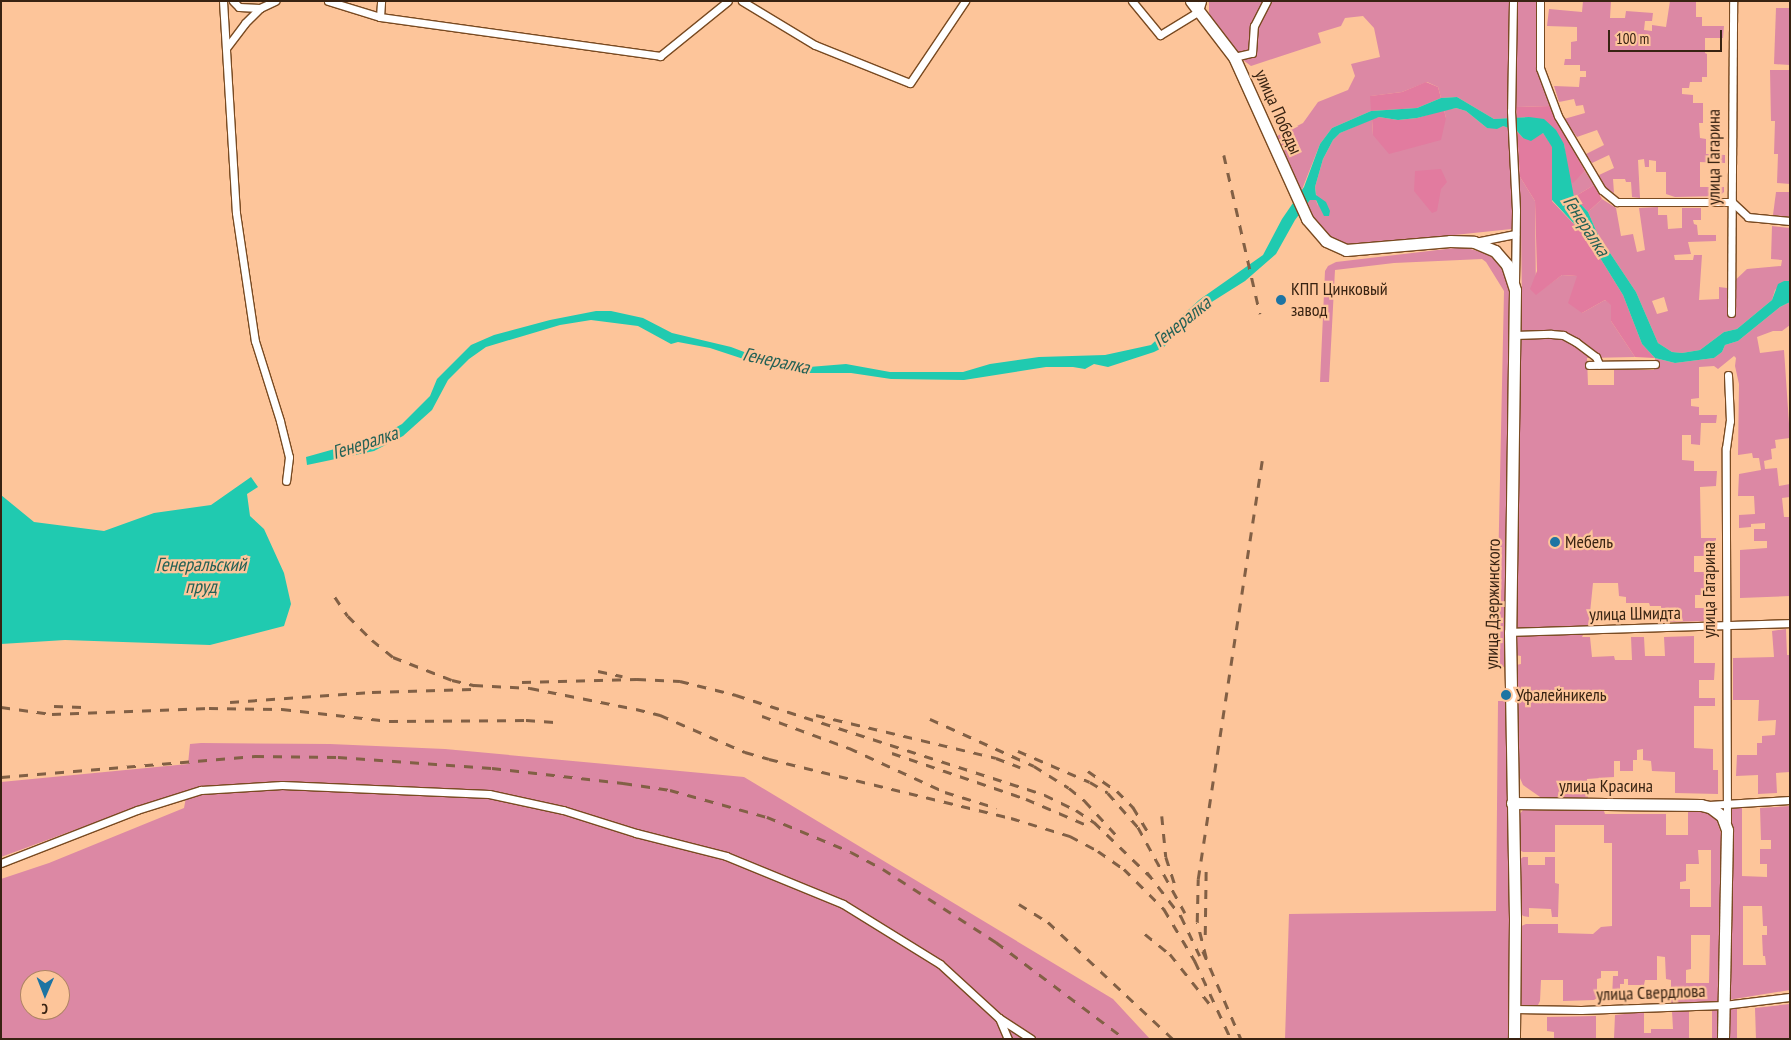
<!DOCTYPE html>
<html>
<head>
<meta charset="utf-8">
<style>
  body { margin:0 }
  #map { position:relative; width:1791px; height:1040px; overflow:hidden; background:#fdc59a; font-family:"PT Sans Narrow",sans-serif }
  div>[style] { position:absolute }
  .green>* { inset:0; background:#dc88a4 }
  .forest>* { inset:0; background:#e27b9f }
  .water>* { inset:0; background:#20cab0 }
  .roads { filter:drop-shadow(1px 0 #794a21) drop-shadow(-1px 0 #794a21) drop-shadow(0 1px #794a21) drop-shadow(0 -1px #794a21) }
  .street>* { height:7px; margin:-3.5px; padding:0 3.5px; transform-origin:3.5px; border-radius:3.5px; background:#fff }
  .primary>* { height:11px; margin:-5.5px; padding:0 5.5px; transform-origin:5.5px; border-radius:5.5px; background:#fff }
  .rail>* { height:2.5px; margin-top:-1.25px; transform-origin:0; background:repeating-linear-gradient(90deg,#826045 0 9px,transparent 0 18px) }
  .dots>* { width:14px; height:14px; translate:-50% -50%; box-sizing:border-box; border:2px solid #fdc59a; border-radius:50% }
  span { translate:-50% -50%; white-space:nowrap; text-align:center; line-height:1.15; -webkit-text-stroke:4.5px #fdc59a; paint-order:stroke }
  .street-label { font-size:18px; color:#382312 }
  .poi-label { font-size:18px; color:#382312 }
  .left { translate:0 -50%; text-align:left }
  .water-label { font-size:19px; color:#246155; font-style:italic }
  .frame { position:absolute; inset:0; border:2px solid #382312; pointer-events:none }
  .north { position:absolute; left:20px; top:970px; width:50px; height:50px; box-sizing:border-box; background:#fdc59a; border:1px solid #ae8464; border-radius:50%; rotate:181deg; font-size:14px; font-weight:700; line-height:20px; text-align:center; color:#382312 }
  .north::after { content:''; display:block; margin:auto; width:18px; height:22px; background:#1d74a3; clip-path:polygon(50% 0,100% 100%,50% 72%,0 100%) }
  .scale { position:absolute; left:1608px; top:30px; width:114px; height:22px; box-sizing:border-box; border:2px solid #382312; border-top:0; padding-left:6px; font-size:15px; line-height:18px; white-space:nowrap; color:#382312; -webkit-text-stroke:4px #fdc59a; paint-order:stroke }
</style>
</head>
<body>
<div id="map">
  <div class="green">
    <div style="clip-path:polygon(1209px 1px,1536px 1px,1536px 68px,1550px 106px,1516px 107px,1517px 118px,1494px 119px,1457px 97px,1441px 98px,1438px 87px,1427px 82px,1402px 92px,1371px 96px,1371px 111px,1332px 128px,1320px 144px,1301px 192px,1277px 136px,1303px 123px,1318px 102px,1348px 90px,1355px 76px,1351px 64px,1380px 57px,1374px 28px,1363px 16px,1345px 18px,1341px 26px,1318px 33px,1321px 43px,1251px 66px,1239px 57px,1213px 21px,1209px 13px)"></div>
    <div style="clip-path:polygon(1583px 1px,1611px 1px,1610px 18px,1625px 18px,1626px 11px,1653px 13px,1652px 21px,1645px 21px,1644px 30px,1652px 31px,1652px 25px,1666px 27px,1670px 1px,1696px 2px,1696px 17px,1702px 17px,1702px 26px,1724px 26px,1723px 38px,1705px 38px,1705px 53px,1707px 54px,1707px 77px,1702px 77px,1702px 82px,1690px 82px,1689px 88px,1682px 88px,1682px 94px,1693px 95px,1693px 103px,1703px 103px,1703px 123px,1699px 123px,1700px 138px,1706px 139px,1706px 154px,1725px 155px,1725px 163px,1700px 162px,1700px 187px,1724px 187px,1724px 192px,1719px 196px,1675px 197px,1666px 194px,1666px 172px,1656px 172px,1656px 161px,1649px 160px,1649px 167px,1645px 167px,1644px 159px,1638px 160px,1640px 198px,1632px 197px,1631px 182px,1626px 182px,1625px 179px,1613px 179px,1614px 193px,1605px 188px,1599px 175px,1614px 168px,1609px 155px,1592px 163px,1586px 154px,1604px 145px,1597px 130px,1577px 137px,1564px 119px,1585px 113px,1583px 105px,1576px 106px,1574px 99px,1559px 102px,1554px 86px,1579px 87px,1580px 77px,1586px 77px,1586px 71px,1580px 71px,1580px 65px,1564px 65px,1565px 59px,1571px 59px,1571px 42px,1577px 41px,1577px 27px,1547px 26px,1549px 9px,1582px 12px)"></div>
    <div style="clip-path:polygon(1776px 8px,1790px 8px,1790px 65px,1774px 64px)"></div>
    <div style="clip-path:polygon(1770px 70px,1790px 70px,1790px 184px,1777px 183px,1778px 154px,1774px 154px,1775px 121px,1771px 121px)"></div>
    <div style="clip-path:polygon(1456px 108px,1466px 111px,1487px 128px,1503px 126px,1517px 131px,1520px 177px,1535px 201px,1536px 294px,1562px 275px,1577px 276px,1582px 313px,1605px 300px,1611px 304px,1611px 321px,1635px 357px,1587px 358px,1588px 385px,1614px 385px,1614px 370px,1654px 370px,1655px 358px,1675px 363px,1714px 358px,1722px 352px,1725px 345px,1738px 341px,1780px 307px,1790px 302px,1790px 325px,1782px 331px,1773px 331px,1757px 337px,1760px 353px,1784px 350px,1790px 438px,1775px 440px,1776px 448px,1771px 449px,1772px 459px,1764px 461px,1765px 469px,1777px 468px,1779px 486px,1790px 484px,1790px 497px,1782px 498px,1784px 517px,1790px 517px,1790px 596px,1740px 598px,1740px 550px,1767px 548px,1767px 541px,1754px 541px,1754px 529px,1765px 529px,1765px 523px,1751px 524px,1751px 527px,1739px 528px,1739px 515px,1755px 514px,1754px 496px,1738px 496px,1739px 474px,1761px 470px,1759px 458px,1753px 458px,1752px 453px,1738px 455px,1739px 384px,1735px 366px,1736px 358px,1734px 356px,1718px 369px,1714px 366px,1699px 367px,1699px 398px,1691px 399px,1691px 406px,1699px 407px,1699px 415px,1717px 415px,1716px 423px,1701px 423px,1700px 445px,1691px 444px,1691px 435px,1682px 435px,1682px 460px,1694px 461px,1694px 471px,1717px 471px,1716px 486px,1700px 487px,1701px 538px,1716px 538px,1716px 556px,1694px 556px,1694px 572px,1716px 572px,1716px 595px,1695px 595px,1695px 608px,1716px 608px,1716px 621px,1662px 622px,1661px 606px,1650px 606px,1649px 603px,1626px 603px,1626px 597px,1619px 596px,1618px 583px,1593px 583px,1589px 623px,1582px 637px,1590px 637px,1592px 657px,1614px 656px,1615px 660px,1632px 660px,1631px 637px,1644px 637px,1645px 656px,1665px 656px,1664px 637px,1694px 636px,1694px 663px,1715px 663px,1714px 680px,1699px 680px,1699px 698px,1715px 698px,1715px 706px,1694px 706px,1694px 748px,1713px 749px,1713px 770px,1718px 770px,1718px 794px,1675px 793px,1675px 772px,1652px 771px,1651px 761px,1643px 760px,1643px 749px,1637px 750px,1637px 760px,1633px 760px,1633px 771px,1620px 771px,1620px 761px,1614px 761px,1614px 777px,1587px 779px,1588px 799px,1543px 799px,1523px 785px,1517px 771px,1516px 665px,1521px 664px,1521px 656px,1515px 655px,1515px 632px,1522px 302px,1521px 228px,1369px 244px,1347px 244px,1332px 239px,1320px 228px,1306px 205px,1310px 200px,1316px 200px,1318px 206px,1315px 187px,1323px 159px,1333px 140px,1340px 133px,1372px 119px,1373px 135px,1446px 118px,1444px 110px)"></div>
    <div style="clip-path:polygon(1585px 171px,1594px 185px,1574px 197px,1569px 181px,1573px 182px)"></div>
    <div style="clip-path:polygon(1776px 192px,1790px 192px,1790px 217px,1773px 215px)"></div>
    <div style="clip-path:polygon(evenodd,1602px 199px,1616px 208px,1621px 236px,1633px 234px,1637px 252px,1645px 250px,1639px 208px,1658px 207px,1658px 215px,1667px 215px,1668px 229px,1682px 228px,1682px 208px,1701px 208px,1701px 220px,1693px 220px,1694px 224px,1697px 225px,1698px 235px,1716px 235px,1716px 241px,1688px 242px,1691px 254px,1674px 255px,1675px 260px,1693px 260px,1694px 255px,1702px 255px,1699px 300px,1719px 299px,1719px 287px,1727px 288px,1747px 269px,1781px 266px,1782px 260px,1771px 259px,1772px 226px,1790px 228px,1790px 281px,1784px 281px,1775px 290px,1772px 300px,1737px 329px,1724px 332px,1700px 350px,1682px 353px,1672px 352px,1658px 343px,1636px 292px,1598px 235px,1588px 212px,1602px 199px,1664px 297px,1668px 311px,1657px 314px,1652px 301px,1664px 297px)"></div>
    <div style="clip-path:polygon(1463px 247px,1485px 253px,1494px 259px,1504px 270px,1508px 283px,1510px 302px,1504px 667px,1498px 667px,1497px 619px,1504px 291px,1486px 262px,1482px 259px,1394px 263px,1335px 270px,1329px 382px,1320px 382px,1325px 271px,1328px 266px,1336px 262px)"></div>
    <div style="clip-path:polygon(1786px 629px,1787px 655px,1790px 655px,1790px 772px,1776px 773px,1777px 793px,1758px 794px,1758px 775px,1736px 776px,1737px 755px,1757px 755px,1757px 743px,1762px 743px,1762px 736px,1775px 735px,1776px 720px,1758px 721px,1759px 700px,1733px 700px,1733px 658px,1774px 657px,1772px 631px)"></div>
    <div style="clip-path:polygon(1498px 701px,1506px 701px,1511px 919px,1510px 1039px,1285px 1039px,1289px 914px,1496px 911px)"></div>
    <div style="clip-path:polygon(evenodd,201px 743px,330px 744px,445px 749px,744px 777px,1113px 999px,1150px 1039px,1px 1039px,1px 879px,49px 863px,184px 808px,187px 792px,137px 807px,1px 857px,1px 782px,188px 764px,190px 744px,201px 743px,30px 980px,60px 980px,60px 1010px,30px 1010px,30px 980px)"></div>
    <div style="clip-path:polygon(evenodd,1735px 806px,1742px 806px,1742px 876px,1767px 877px,1767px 864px,1760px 864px,1760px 849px,1771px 849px,1771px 840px,1761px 840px,1760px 808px,1790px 806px,1790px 990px,1728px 1000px,1730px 811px,1735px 806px,1743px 906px,1762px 906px,1763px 926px,1767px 926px,1767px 935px,1762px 935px,1763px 956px,1765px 956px,1766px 965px,1743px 965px,1743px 906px)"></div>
    <div style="clip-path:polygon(evenodd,1688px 809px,1701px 809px,1709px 813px,1716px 818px,1722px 836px,1720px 1001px,1671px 1004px,1671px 980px,1666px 979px,1665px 957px,1657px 956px,1657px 980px,1645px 980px,1644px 985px,1628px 985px,1628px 979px,1624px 979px,1624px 984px,1620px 984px,1620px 998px,1612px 998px,1613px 976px,1618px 976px,1618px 971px,1601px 971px,1601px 978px,1597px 979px,1597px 998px,1594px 1000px,1563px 1001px,1563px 980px,1541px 980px,1540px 1001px,1538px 1005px,1522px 1005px,1518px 1000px,1519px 927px,1526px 924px,1558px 924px,1558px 933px,1593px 934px,1601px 927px,1612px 926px,1612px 843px,1604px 843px,1604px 825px,1555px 825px,1555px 852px,1523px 852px,1516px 848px,1517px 817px,1523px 810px,1604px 811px,1605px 814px,1666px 814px,1666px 835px,1688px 835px,1688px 809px,1698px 850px,1711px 850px,1711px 907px,1690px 907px,1690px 889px,1680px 889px,1680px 882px,1686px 881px,1686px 864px,1699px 864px,1698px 850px,1688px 809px,1691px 935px,1710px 935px,1709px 983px,1686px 983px,1686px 970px,1691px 969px,1691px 935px)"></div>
    <div style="clip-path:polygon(1523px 857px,1528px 857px,1528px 865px,1545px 865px,1545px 857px,1555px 857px,1555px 883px,1559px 884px,1558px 917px,1552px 917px,1551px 909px,1529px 908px,1529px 917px,1523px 916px,1517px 908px,1516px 863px)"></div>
    <div style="clip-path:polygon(1790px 1004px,1790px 1039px,1756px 1039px,1755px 1008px)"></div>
    <div style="clip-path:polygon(1737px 1007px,1737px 1039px,1727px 1039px,1728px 1008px)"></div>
    <div style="clip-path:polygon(1719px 1009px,1719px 1039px,1712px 1039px,1712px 1010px)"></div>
    <div style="clip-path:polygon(1672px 1011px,1689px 1011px,1689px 1039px,1606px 1039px,1614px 1038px,1615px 1015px,1644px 1012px,1644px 1033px,1651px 1033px,1651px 1029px,1673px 1029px)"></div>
    <div style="clip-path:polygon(1596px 1016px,1596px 1039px,1554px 1039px,1554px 1032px,1547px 1031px,1547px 1017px)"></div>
  </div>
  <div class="forest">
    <div style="clip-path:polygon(1426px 82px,1438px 87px,1441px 98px,1417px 108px,1371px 111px,1370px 96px,1402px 92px)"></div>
    <div style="clip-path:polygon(1550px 106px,1555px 118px,1585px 171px,1573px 183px,1569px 181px,1564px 144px,1529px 117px,1517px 118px,1516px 107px)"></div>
    <div style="clip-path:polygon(1444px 110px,1446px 118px,1441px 140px,1389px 154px,1373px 135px,1372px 119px,1379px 117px,1398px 120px,1417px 118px)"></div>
    <div style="clip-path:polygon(1517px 131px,1523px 138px,1543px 133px,1552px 146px,1552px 201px,1589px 240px,1623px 295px,1642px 344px,1655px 358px,1635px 357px,1611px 321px,1611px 305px,1605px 300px,1582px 313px,1568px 303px,1577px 276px,1562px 275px,1536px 295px,1530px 289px,1537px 271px,1535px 201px,1520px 177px)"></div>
    <div style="clip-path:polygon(1441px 169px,1447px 182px,1441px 189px,1437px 211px,1432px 213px,1414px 191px,1415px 171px)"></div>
    <div style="clip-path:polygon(1594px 185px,1602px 199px,1588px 212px,1574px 197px)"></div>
  </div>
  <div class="water">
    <div style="clip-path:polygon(1457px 97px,1494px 119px,1529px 117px,1544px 119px,1556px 130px,1564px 144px,1574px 197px,1588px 212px,1598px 235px,1636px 292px,1658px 343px,1672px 352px,1682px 353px,1700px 350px,1724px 332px,1737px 329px,1772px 300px,1778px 284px,1784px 281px,1790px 281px,1790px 302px,1780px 307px,1738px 341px,1725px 345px,1722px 352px,1714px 358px,1675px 363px,1655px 358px,1642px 344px,1623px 295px,1589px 240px,1552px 200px,1552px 147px,1543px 133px,1531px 141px,1523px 138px,1517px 131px,1503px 126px,1497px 129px,1487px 128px,1466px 111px,1456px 108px,1417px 118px,1398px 120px,1379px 117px,1340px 133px,1333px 140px,1323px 159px,1315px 187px,1316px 195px,1326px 202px,1330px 211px,1329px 216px,1324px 216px,1316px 200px,1310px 200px,1295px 220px,1276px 254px,1245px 281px,1199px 310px,1164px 347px,1154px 352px,1108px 367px,1094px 364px,1085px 369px,1073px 367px,1046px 367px,964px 380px,891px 379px,851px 373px,804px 373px,768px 367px,710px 348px,678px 342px,671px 344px,638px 326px,591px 320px,560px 325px,486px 347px,469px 359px,448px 380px,432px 410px,403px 436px,374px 451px,307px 465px,306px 457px,381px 436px,402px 424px,430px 396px,437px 379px,471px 345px,494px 335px,550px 320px,596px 311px,611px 311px,643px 318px,672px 333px,731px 347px,771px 362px,809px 367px,846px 364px,890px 372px,963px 372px,990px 364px,1039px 357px,1105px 355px,1151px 345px,1199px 300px,1263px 255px,1282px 219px,1304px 187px,1320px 144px,1332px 128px,1371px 111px,1417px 108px,1441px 98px)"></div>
    <div style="clip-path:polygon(251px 477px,258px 487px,247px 494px,250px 516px,264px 529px,284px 573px,291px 604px,284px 626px,210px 645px,65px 640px,1px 644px,1px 495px,34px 522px,104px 531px,154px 513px,211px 505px)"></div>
  </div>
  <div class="roads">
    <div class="street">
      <div style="left:223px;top:1px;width:212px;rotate:86.5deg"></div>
      <div style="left:236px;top:213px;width:129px;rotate:81.6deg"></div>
      <div style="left:255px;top:341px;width:84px;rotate:72.6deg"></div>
      <div style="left:280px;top:421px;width:37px;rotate:76deg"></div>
      <div style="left:289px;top:457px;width:24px;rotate:97deg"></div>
      <div style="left:233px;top:1px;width:8px;rotate:45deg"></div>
      <div style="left:239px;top:7px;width:21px;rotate:3deg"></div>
      <div style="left:260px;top:8px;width:17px;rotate:-25deg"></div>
      <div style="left:328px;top:1px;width:54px;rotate:17.1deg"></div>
      <div style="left:380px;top:17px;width:283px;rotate:7.9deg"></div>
      <div style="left:660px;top:56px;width:87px;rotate:-39deg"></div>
      <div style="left:742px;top:1px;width:85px;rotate:31.1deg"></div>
      <div style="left:815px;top:45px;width:102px;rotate:21.8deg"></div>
      <div style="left:910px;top:83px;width:99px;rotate:-56.1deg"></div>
      <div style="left:1132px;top:1px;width:44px;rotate:50.5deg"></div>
      <div style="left:1160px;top:35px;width:46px;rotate:-31.6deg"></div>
      <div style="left:1199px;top:11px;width:10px;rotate:-73deg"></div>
      <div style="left:1513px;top:1px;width:110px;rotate:91deg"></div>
      <div style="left:1511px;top:111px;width:100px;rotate:87.1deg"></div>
      <div style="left:1516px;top:211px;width:70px;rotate:90.8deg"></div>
      <div style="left:1540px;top:1px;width:67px;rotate:90deg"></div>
      <div style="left:1540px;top:68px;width:51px;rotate:69.4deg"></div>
      <div style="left:1558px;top:116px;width:86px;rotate:59.3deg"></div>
      <div style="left:1602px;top:190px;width:19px;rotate:39deg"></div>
      <div style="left:1617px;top:202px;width:115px"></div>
      <div style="left:1732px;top:202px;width:22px;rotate:43deg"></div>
      <div style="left:1748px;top:217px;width:42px;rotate:5.4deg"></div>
      <div style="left:380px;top:17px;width:16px;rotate:-86deg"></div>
      <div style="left:227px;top:47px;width:30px;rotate:-53deg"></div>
      <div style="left:245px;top:23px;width:21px;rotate:-45deg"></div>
      <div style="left:1234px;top:57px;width:18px;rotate:-13deg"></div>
      <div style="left:1252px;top:53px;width:27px;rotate:-86deg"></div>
      <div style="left:1254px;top:26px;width:28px;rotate:-63deg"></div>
      <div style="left:1475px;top:242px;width:41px;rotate:-11.3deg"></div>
      <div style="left:1731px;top:313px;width:312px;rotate:-89.6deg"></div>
      <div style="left:1515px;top:335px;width:36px;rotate:-2deg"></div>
      <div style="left:1551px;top:334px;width:12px;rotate:5deg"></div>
      <div style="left:1563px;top:335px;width:15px;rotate:28deg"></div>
      <div style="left:1576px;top:342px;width:25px;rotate:37deg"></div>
      <div style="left:1596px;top:357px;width:8px;rotate:67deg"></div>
      <div style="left:1589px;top:365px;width:66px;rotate:-0.9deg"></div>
      <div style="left:1510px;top:632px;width:280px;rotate:-1.8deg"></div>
      <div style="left:1708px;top:805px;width:82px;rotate:-3.5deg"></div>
      <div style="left:1727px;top:821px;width:373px;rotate:-90.2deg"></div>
      <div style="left:1726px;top:448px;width:27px;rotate:-82deg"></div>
      <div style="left:1730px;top:421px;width:46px;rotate:-92.5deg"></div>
      <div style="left:1px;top:863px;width:146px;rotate:-21.3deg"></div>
      <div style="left:137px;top:810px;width:67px;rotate:-17.4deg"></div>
      <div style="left:201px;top:790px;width:81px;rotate:-3.5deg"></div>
      <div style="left:282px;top:785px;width:207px;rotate:2.5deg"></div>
      <div style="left:489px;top:794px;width:76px;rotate:12.2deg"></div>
      <div style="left:563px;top:810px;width:77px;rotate:17.5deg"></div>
      <div style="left:636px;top:833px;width:93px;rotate:14.3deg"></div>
      <div style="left:726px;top:856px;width:126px;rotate:22.3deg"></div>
      <div style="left:843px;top:904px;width:114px;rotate:31.7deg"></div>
      <div style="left:940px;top:964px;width:80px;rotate:42.5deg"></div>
      <div style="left:999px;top:1018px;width:23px;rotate:67deg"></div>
      <div style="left:1514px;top:1009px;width:67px;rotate:0.9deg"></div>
      <div style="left:1581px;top:1010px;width:143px;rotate:-2deg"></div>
      <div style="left:1724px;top:1005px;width:66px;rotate:-6.9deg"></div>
      <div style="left:999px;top:1018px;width:38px;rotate:33deg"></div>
    </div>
    <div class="primary">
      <div style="left:1191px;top:1px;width:71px;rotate:52.5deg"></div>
      <div style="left:1234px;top:57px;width:178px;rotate:65.7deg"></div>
      <div style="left:1307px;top:219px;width:29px;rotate:49deg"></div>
      <div style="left:1326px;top:241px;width:22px;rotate:24deg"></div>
      <div style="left:1346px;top:250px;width:104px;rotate:-4.9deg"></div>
      <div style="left:1450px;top:241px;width:24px;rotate:2deg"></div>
      <div style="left:1474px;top:242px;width:23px;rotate:23deg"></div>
      <div style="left:1495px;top:251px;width:18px;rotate:49deg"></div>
      <div style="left:1507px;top:265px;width:26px;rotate:72deg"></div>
      <div style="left:1515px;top:290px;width:342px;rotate:90.8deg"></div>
      <div style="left:1510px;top:632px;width:287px;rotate:89deg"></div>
      <div style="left:1515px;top:919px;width:120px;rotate:90.5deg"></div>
      <div style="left:1512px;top:803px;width:189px;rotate:0.6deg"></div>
      <div style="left:1701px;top:805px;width:9px;rotate:13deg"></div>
      <div style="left:1710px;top:807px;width:15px;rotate:37deg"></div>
      <div style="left:1722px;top:816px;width:15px;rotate:70deg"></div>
      <div style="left:1727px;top:830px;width:209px;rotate:91.1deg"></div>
    </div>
  </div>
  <div class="rail">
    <div style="left:1224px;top:155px;width:163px;rotate:77.2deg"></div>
    <div style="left:335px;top:597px;width:23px;rotate:56deg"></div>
    <div style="left:348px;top:616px;width:34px;rotate:45deg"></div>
    <div style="left:372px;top:640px;width:27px;rotate:39deg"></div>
    <div style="left:393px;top:657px;width:63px;rotate:21.3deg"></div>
    <div style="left:452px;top:680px;width:23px;rotate:13deg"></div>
    <div style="left:474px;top:685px;width:56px;rotate:3.1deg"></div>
    <div style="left:530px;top:688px;width:108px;rotate:11.2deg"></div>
    <div style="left:636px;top:709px;width:25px;rotate:14deg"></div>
    <div style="left:660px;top:715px;width:93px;rotate:23.5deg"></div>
    <div style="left:745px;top:752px;width:25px;rotate:16deg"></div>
    <div style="left:769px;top:759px;width:249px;rotate:13.7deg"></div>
    <div style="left:1011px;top:818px;width:62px;rotate:17deg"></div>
    <div style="left:1070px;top:836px;width:32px;rotate:28deg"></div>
    <div style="left:1098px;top:851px;width:32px;rotate:35deg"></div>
    <div style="left:1124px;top:869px;width:57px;rotate:45deg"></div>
    <div style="left:1164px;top:909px;width:61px;rotate:59.2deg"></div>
    <div style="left:1195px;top:961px;width:86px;rotate:65.2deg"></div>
    <div style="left:598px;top:671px;width:25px;rotate:12deg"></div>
    <div style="left:522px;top:682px;width:115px;rotate:-1.5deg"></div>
    <div style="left:637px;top:679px;width:43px;rotate:2.7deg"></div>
    <div style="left:680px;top:681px;width:58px;rotate:14deg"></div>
    <div style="left:736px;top:695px;width:325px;rotate:17.9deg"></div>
    <div style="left:1045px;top:795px;width:34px;rotate:26deg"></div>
    <div style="left:1076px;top:810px;width:22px;rotate:34deg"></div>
    <div style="left:1094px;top:822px;width:79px;rotate:44deg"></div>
    <div style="left:230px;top:702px;width:142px;rotate:-4deg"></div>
    <div style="left:372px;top:692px;width:100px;rotate:-1.7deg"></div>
    <div style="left:54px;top:706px;width:36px;rotate:2deg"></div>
    <div style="left:1px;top:707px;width:51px;rotate:7.8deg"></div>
    <div style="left:52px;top:714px;width:157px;rotate:-2.2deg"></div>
    <div style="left:209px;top:708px;width:73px;rotate:0.8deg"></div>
    <div style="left:282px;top:709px;width:108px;rotate:6.4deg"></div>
    <div style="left:389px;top:721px;width:137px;rotate:-0.4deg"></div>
    <div style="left:526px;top:720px;width:32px;rotate:4deg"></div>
    <div style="left:816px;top:715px;width:185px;rotate:13.4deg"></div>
    <div style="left:996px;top:758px;width:26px;rotate:21deg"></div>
    <div style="left:762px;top:716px;width:93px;rotate:20.2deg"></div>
    <div style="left:849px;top:748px;width:106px;rotate:24.6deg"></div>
    <div style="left:945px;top:792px;width:54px;rotate:17.1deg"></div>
    <div style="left:930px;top:719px;width:114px;rotate:24.3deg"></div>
    <div style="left:1034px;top:766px;width:41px;rotate:32.2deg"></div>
    <div style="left:1069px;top:788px;width:21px;rotate:39deg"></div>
    <div style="left:1085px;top:801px;width:52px;rotate:47.4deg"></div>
    <div style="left:1018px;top:751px;width:78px;rotate:23.3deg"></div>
    <div style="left:1090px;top:782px;width:21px;rotate:31deg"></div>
    <div style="left:1108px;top:793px;width:45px;rotate:48.6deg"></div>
    <div style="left:1138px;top:827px;width:98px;rotate:61.3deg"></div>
    <div style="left:892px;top:753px;width:142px;rotate:18.9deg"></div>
    <div style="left:1026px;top:799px;width:69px;rotate:23.2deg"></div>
    <div style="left:1088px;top:771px;width:35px;rotate:35deg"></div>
    <div style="left:1117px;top:791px;width:23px;rotate:45deg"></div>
    <div style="left:1133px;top:807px;width:35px;rotate:59deg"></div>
    <div style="left:1px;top:777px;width:255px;rotate:-4.7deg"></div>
    <div style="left:255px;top:756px;width:83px;rotate:0.7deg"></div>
    <div style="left:338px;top:757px;width:154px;rotate:4.1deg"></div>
    <div style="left:492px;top:768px;width:132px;rotate:6.5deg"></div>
    <div style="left:623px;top:783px;width:48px;rotate:8.5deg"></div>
    <div style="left:670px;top:790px;width:101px;rotate:15.6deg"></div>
    <div style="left:767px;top:817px;width:91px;rotate:22.6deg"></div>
    <div style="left:851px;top:852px;width:36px;rotate:28deg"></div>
    <div style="left:883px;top:869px;width:135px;rotate:32.9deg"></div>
    <div style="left:996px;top:942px;width:161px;rotate:36.9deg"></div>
    <div style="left:1162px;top:816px;width:41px;rotate:84.4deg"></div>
    <div style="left:1166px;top:857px;width:28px;rotate:72deg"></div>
    <div style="left:1147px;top:872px;width:56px;rotate:52.3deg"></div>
    <div style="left:1181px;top:916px;width:44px;rotate:64.6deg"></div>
    <div style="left:1019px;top:904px;width:34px;rotate:32deg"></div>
    <div style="left:1048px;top:922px;width:171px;rotate:43.1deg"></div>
    <div style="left:1145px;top:934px;width:32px;rotate:39deg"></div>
    <div style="left:1170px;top:954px;width:63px;rotate:51.5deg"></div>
    <div style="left:1205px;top:935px;width:70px;rotate:-89.2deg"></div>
    <div style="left:1203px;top:951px;width:96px;rotate:66.6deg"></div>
    <div style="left:1206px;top:958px;width:37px;rotate:-104deg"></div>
    <div style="left:1197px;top:922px;width:43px;rotate:-88.7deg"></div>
    <div style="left:1198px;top:879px;width:429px;rotate:-81.3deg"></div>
  </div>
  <div class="dots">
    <div style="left:1281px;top:300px;background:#1d74a3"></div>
    <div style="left:1555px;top:542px;background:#1d74a3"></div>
    <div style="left:1506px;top:695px;background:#1d74a3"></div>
  </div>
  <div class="street-label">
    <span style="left:1278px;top:112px;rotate:66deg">улица Победы</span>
    <span style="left:1714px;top:157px;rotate:-90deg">улица Гагарина</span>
    <span style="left:1709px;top:590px;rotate:-90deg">улица Гагарина</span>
    <span style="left:1493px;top:604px;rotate:-89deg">улица Дзержинского</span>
    <span style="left:1635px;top:614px;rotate:-1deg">улица Шмидта</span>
    <span style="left:1606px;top:786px">улица Красина</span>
    <span style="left:1651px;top:993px;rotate:-2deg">улица Свердлова</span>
  </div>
  <div class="poi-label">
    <span class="left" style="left:1291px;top:300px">КПП Цинковый<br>завод</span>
    <span class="left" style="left:1565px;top:542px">Мебель</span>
    <span class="left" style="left:1516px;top:695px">Уфалейникель</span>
  </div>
  <div class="water-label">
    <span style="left:1586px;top:226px;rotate:57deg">Генералка</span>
    <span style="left:1182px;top:322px;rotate:-39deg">Генералка</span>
    <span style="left:776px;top:361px;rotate:12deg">Генералка</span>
    <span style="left:365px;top:443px;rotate:-18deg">Генералка</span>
    <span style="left:201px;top:576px">Генеральский<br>пруд</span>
  </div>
  <div class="frame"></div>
  <div class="north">С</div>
  <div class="scale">100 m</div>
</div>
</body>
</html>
